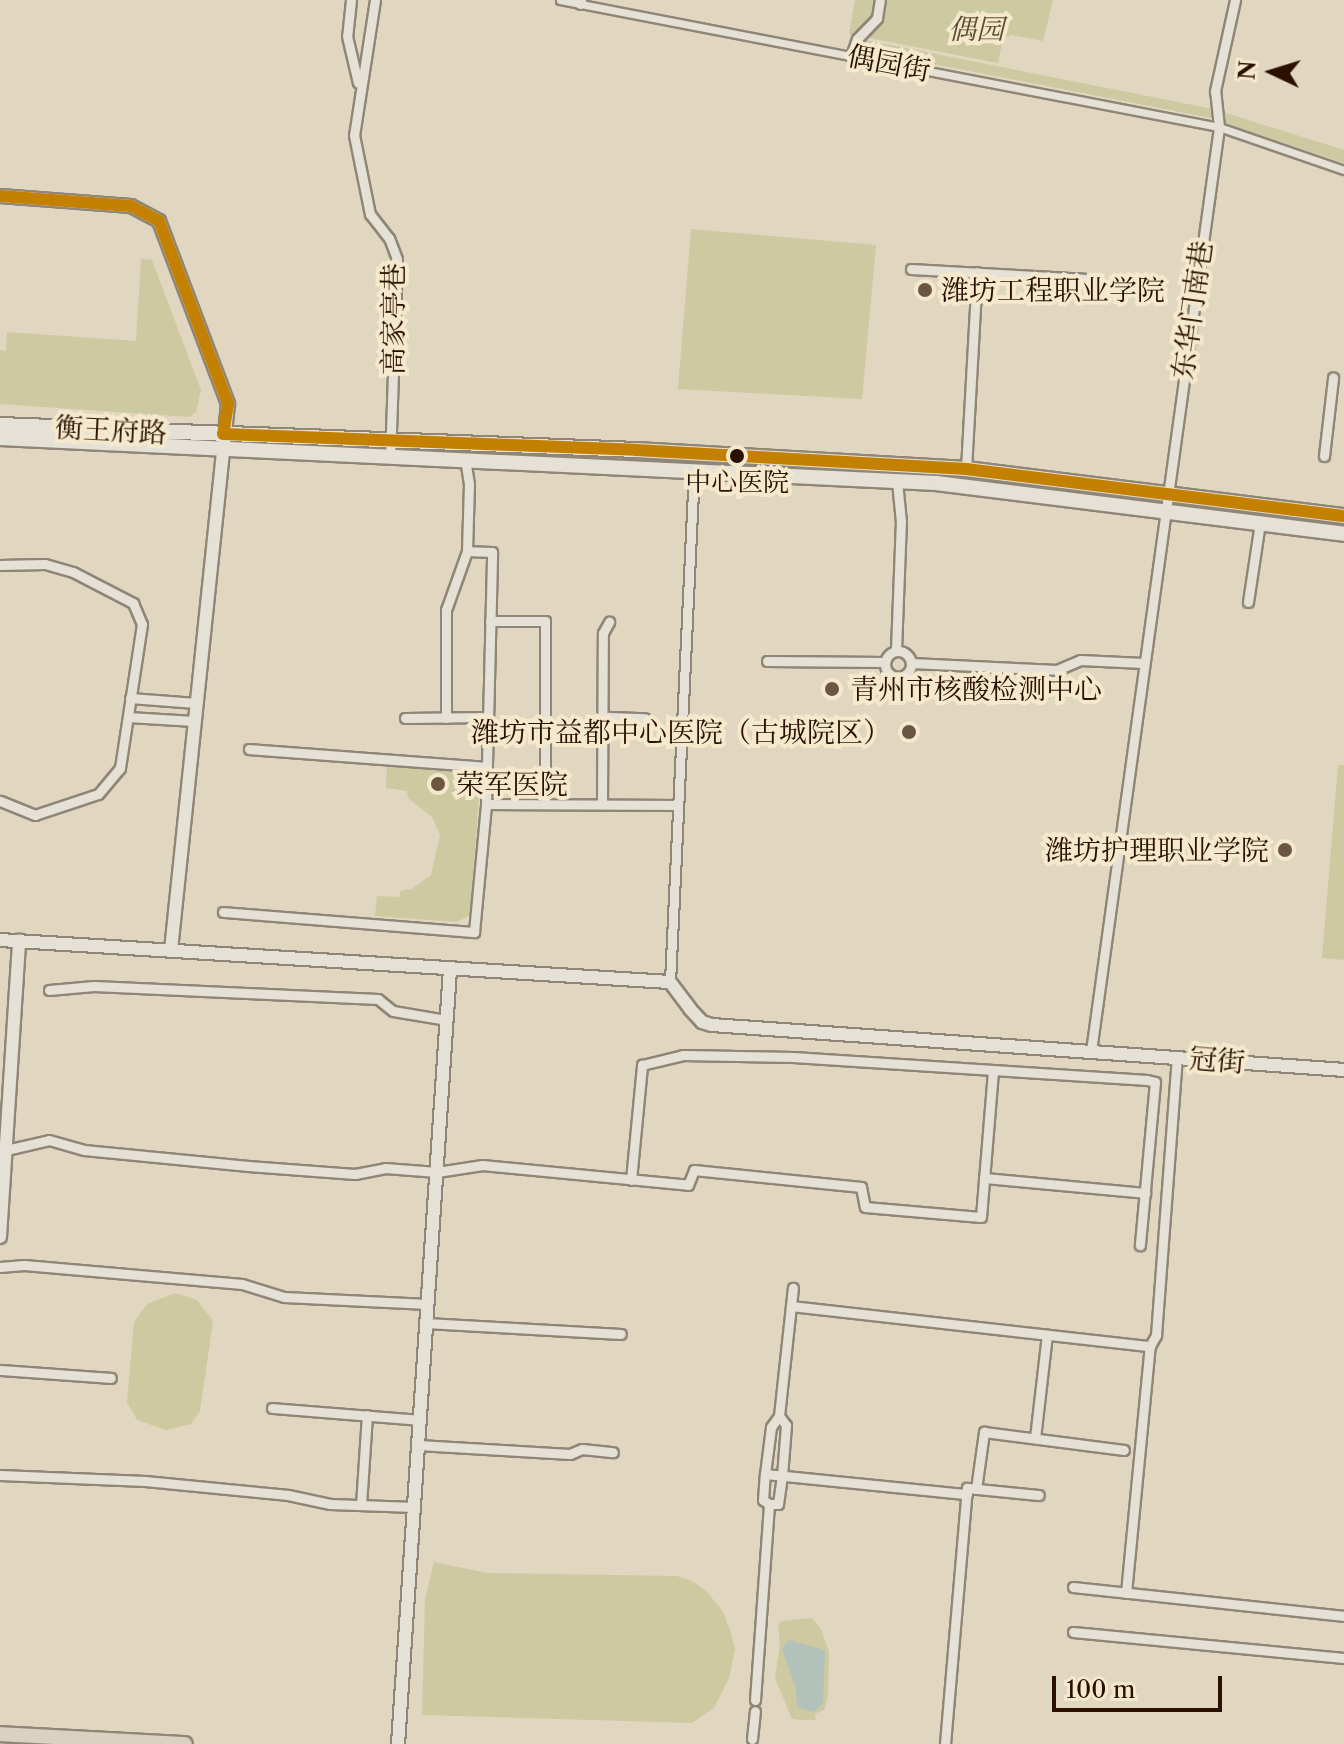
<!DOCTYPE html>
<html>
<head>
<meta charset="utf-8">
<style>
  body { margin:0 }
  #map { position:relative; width:1344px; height:1744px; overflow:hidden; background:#e1d6bf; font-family:"Libre Caslon Text","Noto Serif SC",serif }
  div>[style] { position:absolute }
  .green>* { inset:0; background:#cdc9a1 }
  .water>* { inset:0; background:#b3c1bb }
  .roads { filter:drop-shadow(2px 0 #8f8677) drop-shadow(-2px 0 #8f8677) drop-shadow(0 2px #8f8677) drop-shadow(0 -2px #8f8677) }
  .pedestrian>* { height:7px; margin:-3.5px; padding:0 3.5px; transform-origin:3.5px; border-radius:3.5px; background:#e6e1d6 }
  .minor>* { height:9px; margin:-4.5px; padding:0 4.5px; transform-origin:4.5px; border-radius:4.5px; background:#e6e1d6 }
  .minor>.ring { margin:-4.5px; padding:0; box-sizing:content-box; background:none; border:9px solid #e6e1d6; border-radius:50% }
  .tertiary>* { height:12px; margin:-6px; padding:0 6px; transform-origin:6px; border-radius:6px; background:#e6e1d6 }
  .secondary>* { height:14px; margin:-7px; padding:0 7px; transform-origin:7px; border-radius:7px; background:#e6e1d6 }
  .primary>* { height:14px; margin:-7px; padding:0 7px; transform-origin:7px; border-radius:7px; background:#dad1c1 }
  .bus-1>* { height:12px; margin:-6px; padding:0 6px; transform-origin:6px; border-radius:6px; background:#c48000 }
  .dots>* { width:22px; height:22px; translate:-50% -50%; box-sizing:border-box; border:4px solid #f4e8cd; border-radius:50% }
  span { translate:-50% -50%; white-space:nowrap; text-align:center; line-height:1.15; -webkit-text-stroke:8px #f4e8cd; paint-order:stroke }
  .bus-label { font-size:26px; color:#2b1000 }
  .park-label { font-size:28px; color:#5e4d30; font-style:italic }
  .street-label { font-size:28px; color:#2b1000 }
  .poi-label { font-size:28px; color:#2b1000 }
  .left { translate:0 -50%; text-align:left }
  .right { translate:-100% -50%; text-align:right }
  .north { position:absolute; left:1232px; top:32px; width:80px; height:80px; -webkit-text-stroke:6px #f4e8cd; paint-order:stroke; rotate:274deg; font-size:22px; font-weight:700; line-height:32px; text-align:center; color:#2b1000 }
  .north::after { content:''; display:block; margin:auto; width:28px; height:36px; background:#2b1000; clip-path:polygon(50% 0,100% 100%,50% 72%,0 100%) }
  .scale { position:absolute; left:1052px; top:1676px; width:170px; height:36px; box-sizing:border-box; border:4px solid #2b1000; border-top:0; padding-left:10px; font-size:24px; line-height:28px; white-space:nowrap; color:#2b1000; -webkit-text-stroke:6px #f4e8cd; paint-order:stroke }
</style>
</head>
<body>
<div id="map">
  <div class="green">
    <div style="clip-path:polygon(855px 0,1053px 0,1043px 41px,1012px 35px,1003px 38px,998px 63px,849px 34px)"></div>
    <div style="clip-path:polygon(860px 39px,1213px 109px,1344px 150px,1344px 163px,1211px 118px,857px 49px)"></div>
    <div style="clip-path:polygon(691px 229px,876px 245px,862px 399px,678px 389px)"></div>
    <div style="clip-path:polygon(141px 259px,152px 260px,201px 390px,196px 412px,189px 417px,0 404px,0 350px,6px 351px,7px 332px,136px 341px)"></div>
    <div style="clip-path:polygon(1338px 765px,1344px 765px,1344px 960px,1322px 958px)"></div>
    <div style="clip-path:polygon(387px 766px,469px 773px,480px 783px,470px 915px,457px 922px,375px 916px,377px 896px,400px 897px,400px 891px,412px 889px,431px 875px,440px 835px,432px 817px,408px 798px,407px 791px,386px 788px)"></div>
    <div style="clip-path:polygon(175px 1293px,197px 1300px,213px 1321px,200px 1411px,191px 1424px,166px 1430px,137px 1420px,127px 1402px,134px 1322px,147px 1304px)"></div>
    <div style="clip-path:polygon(434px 1562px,487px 1573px,677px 1576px,694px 1582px,708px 1593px,723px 1612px,730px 1630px,735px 1650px,729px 1678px,714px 1708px,692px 1723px,422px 1715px,425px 1599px)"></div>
    <div style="clip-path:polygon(812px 1618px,821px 1629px,829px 1652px,828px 1694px,825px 1709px,815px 1714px,816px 1720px,800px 1720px,792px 1719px,775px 1678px,780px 1643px,778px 1627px,781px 1621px)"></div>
  </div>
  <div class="water">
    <div style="clip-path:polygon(788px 1640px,825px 1650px,823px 1703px,814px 1712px,797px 1707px,796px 1688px,782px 1649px)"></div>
  </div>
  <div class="roads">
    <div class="pedestrian">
      <div style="left:560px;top:0;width:671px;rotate:10.91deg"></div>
      <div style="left:1219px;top:127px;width:132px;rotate:19deg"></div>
    </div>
    <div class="minor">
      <div style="left:351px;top:0;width:36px;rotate:96deg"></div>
      <div style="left:347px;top:36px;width:48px;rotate:76.8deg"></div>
      <div style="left:375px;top:0;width:137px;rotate:98.8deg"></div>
      <div style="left:354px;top:135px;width:81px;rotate:78.6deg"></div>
      <div style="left:370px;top:214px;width:31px;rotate:52deg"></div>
      <div style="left:389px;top:238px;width:22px;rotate:69deg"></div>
      <div style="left:397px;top:259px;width:197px;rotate:92deg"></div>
      <div style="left:580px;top:4px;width:4px;rotate:-76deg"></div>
      <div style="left:851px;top:56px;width:18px;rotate:-71deg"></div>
      <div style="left:857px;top:39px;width:29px;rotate:-46deg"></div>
      <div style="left:877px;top:18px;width:18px;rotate:-81deg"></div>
      <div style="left:911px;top:269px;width:177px;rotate:3.2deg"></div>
      <div style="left:1324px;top:456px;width:79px;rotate:-83.4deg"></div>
      <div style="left:966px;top:469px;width:197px;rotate:-86.8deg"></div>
      <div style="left:0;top:565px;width:45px;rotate:-1.3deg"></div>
      <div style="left:45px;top:564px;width:29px;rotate:16deg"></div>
      <div style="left:73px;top:572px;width:68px;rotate:27.3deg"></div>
      <div style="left:133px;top:603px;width:23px;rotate:67deg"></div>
      <div style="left:142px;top:624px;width:146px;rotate:98.7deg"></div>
      <div style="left:120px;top:768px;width:34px;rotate:130deg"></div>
      <div style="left:98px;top:794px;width:66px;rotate:161.6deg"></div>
      <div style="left:35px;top:815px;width:38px;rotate:-158deg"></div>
      <div style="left:1248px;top:602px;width:80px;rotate:-81.4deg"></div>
      <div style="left:490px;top:621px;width:55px"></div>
      <div style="left:545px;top:621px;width:183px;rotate:90deg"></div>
      <div style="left:896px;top:650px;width:128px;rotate:-87.8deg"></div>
      <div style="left:901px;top:522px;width:41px;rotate:-95.6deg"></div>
      <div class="ring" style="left:885px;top:651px;width:17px;height:17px"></div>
      <div style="left:767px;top:661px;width:118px;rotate:0.5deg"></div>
      <div style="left:911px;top:663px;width:146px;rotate:2.7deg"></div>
      <div style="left:1057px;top:670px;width:25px;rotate:-23deg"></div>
      <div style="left:1080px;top:660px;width:63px;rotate:2.7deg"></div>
      <div style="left:130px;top:698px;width:66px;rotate:4.3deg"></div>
      <div style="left:128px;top:717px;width:66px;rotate:3.5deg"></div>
      <div style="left:405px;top:718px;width:83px;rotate:-0.7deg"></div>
      <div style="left:446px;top:718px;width:108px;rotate:-90deg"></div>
      <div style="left:446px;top:610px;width:63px;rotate:-70.4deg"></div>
      <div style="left:467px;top:551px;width:67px;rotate:-88.3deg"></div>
      <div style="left:469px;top:484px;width:24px;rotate:-99deg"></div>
      <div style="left:601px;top:720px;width:9px;rotate:-21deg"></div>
      <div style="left:609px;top:717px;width:36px;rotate:2deg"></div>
      <div style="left:249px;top:749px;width:238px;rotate:4.3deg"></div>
      <div style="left:602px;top:803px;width:170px;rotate:-89.7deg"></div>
      <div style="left:603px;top:633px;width:13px;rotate:-61deg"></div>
      <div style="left:486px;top:804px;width:192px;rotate:0.3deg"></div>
      <div style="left:223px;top:912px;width:252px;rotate:4.6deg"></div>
      <div style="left:474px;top:932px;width:129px;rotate:-84.6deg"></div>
      <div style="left:486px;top:804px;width:252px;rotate:-88.6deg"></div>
      <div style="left:492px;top:552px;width:25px;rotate:-178deg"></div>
      <div style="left:670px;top:982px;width:513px;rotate:-87.32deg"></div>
      <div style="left:49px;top:990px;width:45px;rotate:-5.1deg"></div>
      <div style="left:94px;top:986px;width:284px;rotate:2.6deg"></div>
      <div style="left:378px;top:999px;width:19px;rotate:39deg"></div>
      <div style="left:393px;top:1011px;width:55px;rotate:9.5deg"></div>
      <div style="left:1091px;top:1051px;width:933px;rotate:-82.11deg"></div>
      <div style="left:1219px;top:127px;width:36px;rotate:-96deg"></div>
      <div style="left:1215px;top:91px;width:93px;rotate:-77.6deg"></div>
      <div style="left:6px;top:1150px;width:44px;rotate:-13.1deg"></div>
      <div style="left:49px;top:1140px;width:36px;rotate:16deg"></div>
      <div style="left:84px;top:1150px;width:165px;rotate:5.6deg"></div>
      <div style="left:248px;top:1166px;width:107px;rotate:4.3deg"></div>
      <div style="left:355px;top:1174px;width:31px;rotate:-11deg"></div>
      <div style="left:385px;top:1168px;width:52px;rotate:4.4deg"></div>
      <div style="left:437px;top:1172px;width:46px;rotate:-8.8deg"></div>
      <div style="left:482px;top:1165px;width:207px;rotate:5.5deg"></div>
      <div style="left:688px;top:1185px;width:16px;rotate:-68deg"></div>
      <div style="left:694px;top:1170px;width:168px;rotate:5.8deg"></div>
      <div style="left:861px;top:1187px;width:20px;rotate:79deg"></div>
      <div style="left:865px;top:1207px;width:116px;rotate:4.9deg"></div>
      <div style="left:981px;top:1217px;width:146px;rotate:-85.3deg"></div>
      <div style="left:984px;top:1178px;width:162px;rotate:5.3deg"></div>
      <div style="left:631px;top:1180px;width:116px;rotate:-84.5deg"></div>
      <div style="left:642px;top:1065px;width:42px;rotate:-13.7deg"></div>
      <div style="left:683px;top:1055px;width:110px;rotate:1deg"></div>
      <div style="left:793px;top:1057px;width:355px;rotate:3.7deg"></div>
      <div style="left:1147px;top:1080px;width:8px;rotate:14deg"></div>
      <div style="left:1155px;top:1082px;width:164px;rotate:95.3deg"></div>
      <div style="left:0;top:1267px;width:24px;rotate:-5deg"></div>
      <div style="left:24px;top:1265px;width:219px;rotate:5deg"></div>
      <div style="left:242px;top:1284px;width:44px;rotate:17.2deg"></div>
      <div style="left:284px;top:1297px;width:144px;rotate:2.8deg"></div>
      <div style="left:791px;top:1306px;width:361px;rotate:6.4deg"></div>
      <div style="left:426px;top:1323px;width:195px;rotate:3.2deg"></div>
      <div style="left:0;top:1370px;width:111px;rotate:4.1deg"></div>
      <div style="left:272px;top:1408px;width:148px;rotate:4.6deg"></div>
      <div style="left:1035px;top:1438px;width:104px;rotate:-83.4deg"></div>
      <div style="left:418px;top:1445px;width:152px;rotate:3.4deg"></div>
      <div style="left:570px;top:1454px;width:13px;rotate:-23deg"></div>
      <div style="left:582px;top:1449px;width:31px;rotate:6deg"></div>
      <div style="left:765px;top:1474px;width:203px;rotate:5.7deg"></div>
      <div style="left:0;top:1475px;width:145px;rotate:2.4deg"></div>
      <div style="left:145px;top:1481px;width:144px;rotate:5.6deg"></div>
      <div style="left:288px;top:1495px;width:43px;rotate:12.1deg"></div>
      <div style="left:330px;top:1504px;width:84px;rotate:2deg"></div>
      <div style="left:976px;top:1489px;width:58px;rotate:-82deg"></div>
      <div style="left:984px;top:1432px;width:141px;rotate:7.3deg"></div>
      <div style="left:769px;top:1504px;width:9px"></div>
      <div style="left:778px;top:1504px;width:28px;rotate:-82deg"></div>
      <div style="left:782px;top:1476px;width:51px;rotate:-85.5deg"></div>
      <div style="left:786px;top:1425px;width:11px;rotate:-128deg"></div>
      <div style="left:361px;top:1505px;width:90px;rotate:-86.2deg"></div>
      <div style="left:1073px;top:1587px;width:273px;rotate:6.1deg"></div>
      <div style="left:1126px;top:1593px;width:248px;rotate:-84.5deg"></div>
      <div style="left:1150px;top:1346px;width:13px;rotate:-61deg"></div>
      <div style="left:1156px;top:1335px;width:279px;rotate:-85.7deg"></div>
      <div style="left:1073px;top:1632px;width:272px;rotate:5.5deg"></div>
      <div style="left:755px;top:1700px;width:196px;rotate:-85.9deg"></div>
      <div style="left:769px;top:1504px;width:7px;rotate:-146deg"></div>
      <div style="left:763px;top:1500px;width:26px;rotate:-86deg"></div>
      <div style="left:765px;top:1474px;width:47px;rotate:-82.7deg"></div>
      <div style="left:771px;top:1427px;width:14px;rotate:-54deg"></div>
      <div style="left:779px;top:1416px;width:129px;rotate:-83.8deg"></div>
      <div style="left:752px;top:1739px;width:28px;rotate:-84deg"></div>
      <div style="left:945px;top:1744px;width:257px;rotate:-85.1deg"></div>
      <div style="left:967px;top:1488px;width:72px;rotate:5.6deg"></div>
    </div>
    <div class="tertiary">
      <div style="left:0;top:196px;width:131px;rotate:4.4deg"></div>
      <div style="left:131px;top:206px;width:32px;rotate:28deg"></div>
      <div style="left:159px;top:221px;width:196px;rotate:69.3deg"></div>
      <div style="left:228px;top:404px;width:549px;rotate:95.96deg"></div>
      <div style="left:0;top:940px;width:671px;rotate:3.59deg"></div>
      <div style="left:670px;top:982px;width:34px;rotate:53deg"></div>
      <div style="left:690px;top:1009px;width:18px;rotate:47deg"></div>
      <div style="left:702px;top:1022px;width:10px;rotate:17deg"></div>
      <div style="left:712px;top:1025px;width:634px;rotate:4.07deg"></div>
      <div style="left:0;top:1237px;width:297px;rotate:-86.3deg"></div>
      <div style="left:398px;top:1744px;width:777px;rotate:-86.16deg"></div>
    </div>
    <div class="secondary">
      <div style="left:0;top:425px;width:636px;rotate:2.25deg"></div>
      <div style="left:636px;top:450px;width:331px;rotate:3.3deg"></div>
      <div style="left:966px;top:469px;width:381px;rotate:7.1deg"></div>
      <div style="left:0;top:438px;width:937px;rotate:2.75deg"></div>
      <div style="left:936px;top:483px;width:411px;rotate:7.1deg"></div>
    </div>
    <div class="primary">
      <div style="left:0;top:1734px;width:185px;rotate:3.1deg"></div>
    </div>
  </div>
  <div class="bus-1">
    <div style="left:0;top:196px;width:131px;rotate:4.4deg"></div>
    <div style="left:131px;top:206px;width:32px;rotate:28deg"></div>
    <div style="left:159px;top:221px;width:196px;rotate:69.3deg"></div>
    <div style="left:228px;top:404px;width:30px;rotate:99deg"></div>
    <div style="left:223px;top:434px;width:413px;rotate:2.2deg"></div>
    <div style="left:636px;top:450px;width:331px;rotate:3.3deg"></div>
    <div style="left:966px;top:469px;width:381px;rotate:7.1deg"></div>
  </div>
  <div class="dots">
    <div style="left:925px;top:290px;background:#6b5543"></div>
    <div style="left:737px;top:456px;background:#2b1000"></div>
    <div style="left:832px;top:689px;background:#6b5543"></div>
    <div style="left:909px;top:732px;background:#6b5543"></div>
    <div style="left:438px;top:784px;background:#6b5543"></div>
    <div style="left:1285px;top:850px;background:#6b5543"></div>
  </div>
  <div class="bus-label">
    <span style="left:737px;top:483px">中心医院</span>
  </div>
  <div class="park-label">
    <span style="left:976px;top:29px">偶园</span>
  </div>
  <div class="street-label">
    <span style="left:889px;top:63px;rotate:11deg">偶园街</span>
    <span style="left:1192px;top:310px;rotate:-82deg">东华门南巷</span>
    <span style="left:393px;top:319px;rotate:-90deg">高家亭巷</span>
    <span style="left:111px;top:430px;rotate:3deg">衡王府路</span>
    <span style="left:1217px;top:1060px;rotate:5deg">冠街</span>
  </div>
  <div class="poi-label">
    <span class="left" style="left:941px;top:290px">潍坊工程职业学院</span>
    <span class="left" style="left:850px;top:689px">青州市核酸检测中心</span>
    <span class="right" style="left:891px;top:732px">潍坊市益都中心医院（古城院区）</span>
    <span class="left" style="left:456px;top:784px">荣军医院</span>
    <span class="right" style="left:1269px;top:850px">潍坊护理职业学院</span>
  </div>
  <div class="north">N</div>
  <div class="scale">100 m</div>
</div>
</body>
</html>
